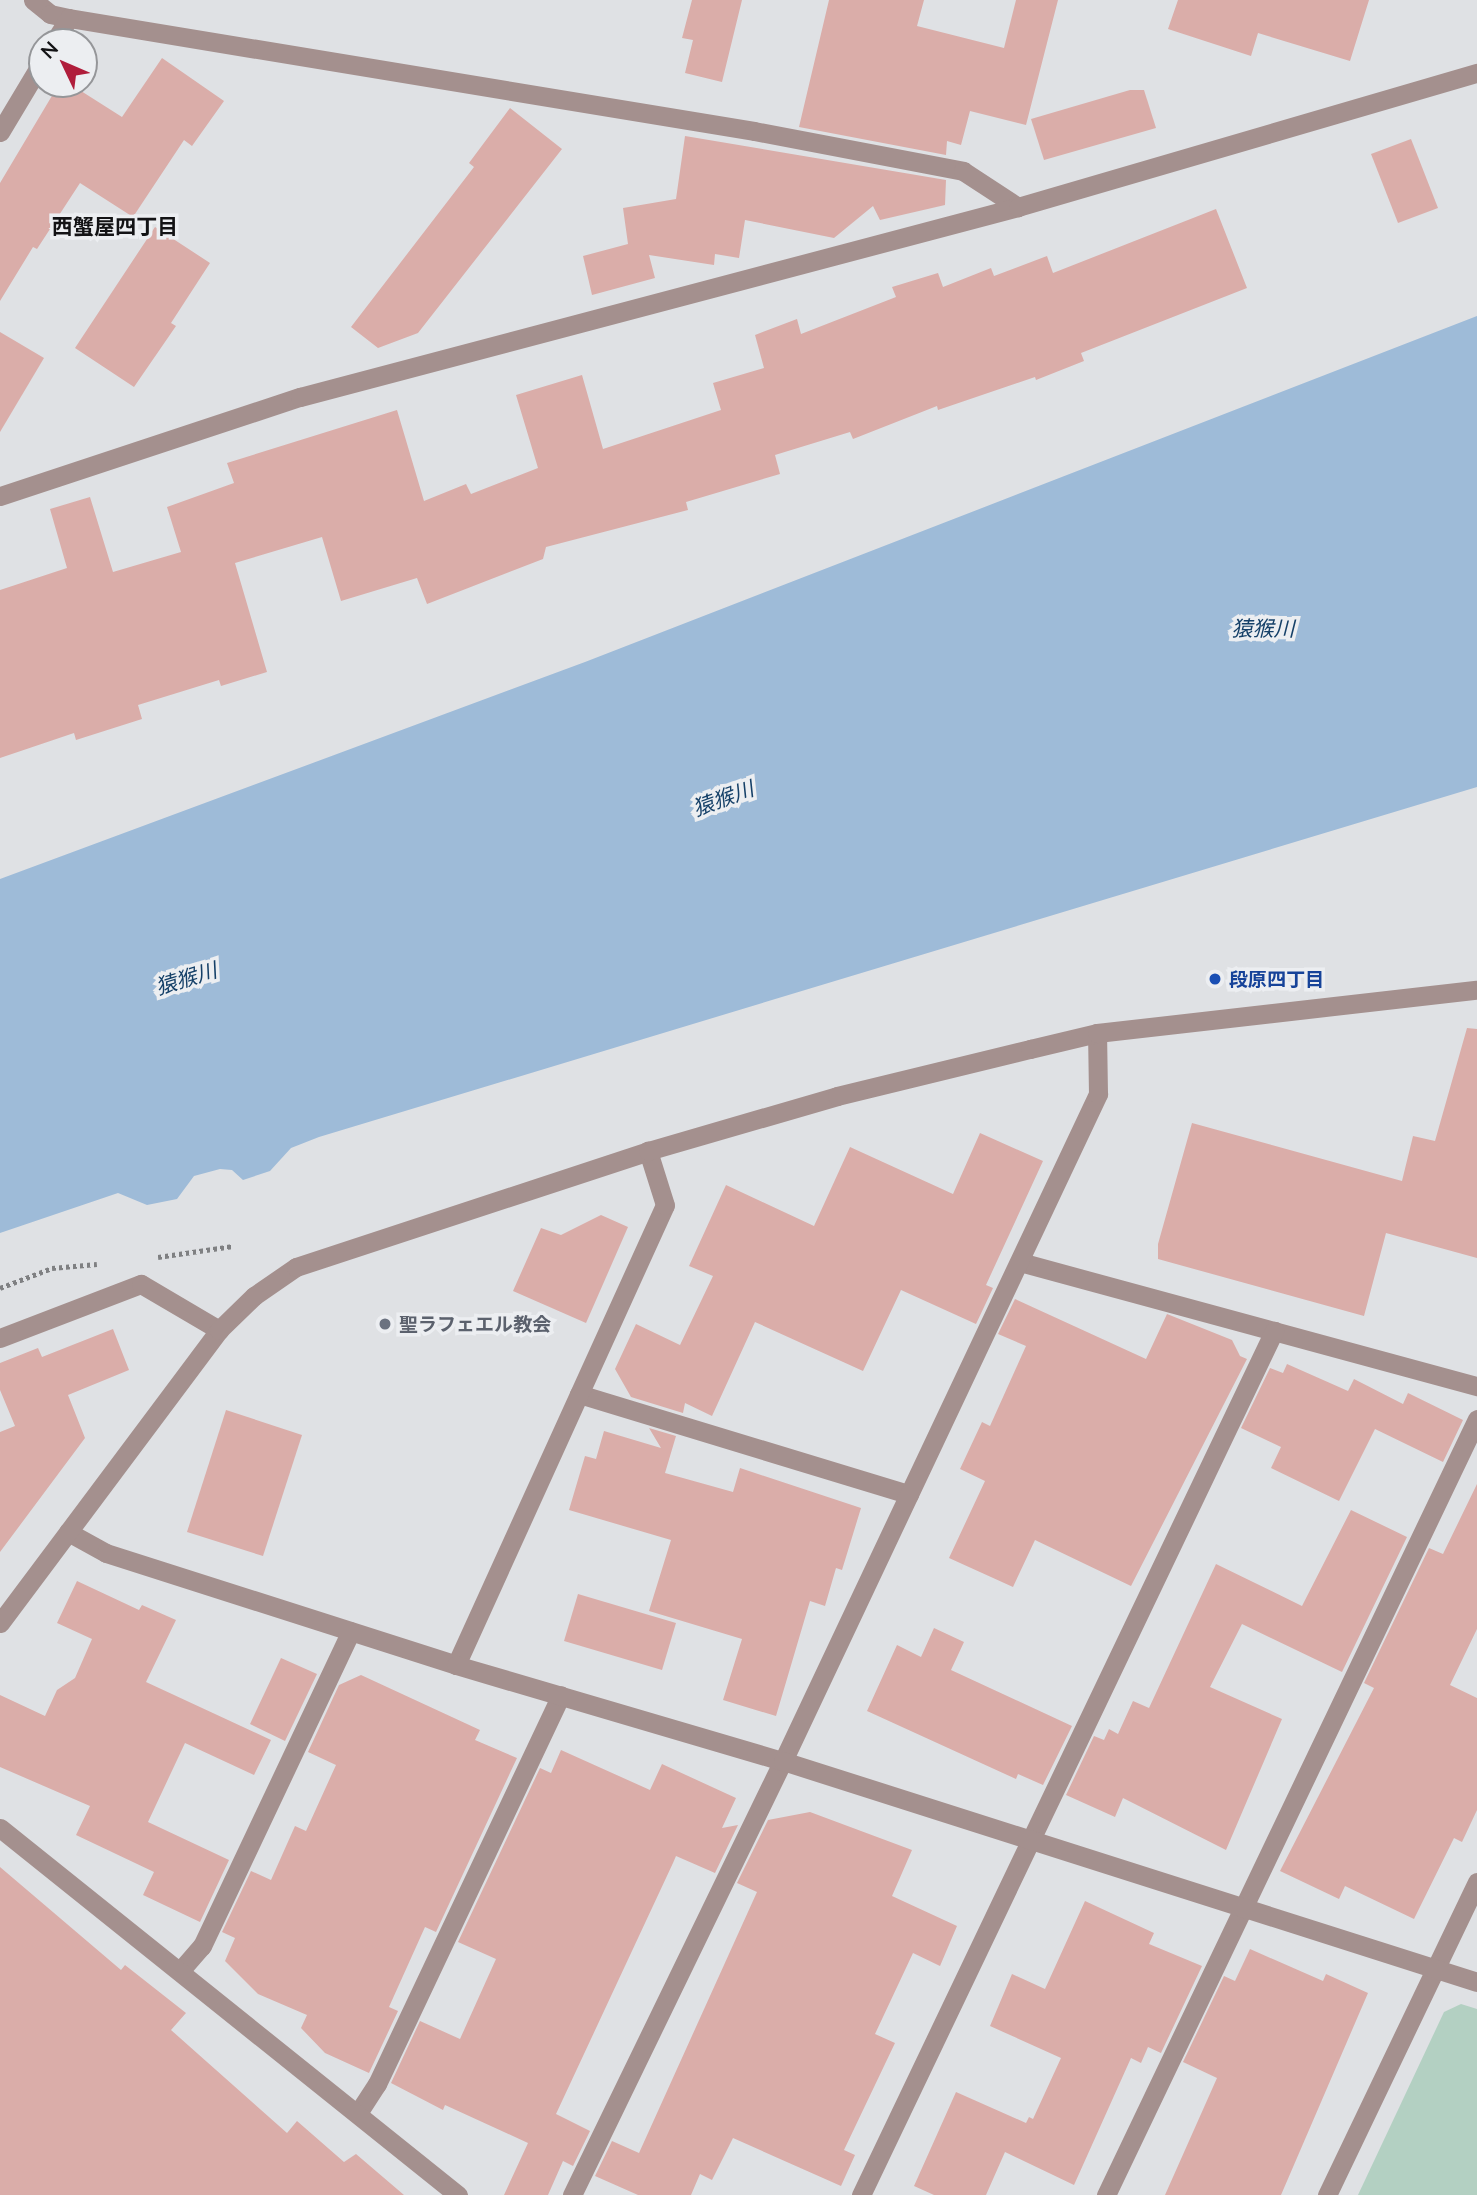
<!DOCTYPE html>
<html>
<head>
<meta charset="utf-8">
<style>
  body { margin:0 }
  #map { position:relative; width:1477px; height:2195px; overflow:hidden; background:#dfe1e4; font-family:Lato,"Noto Sans JP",sans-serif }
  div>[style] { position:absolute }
  .green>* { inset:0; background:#b3d0c2 }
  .water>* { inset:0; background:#9ebbd8 }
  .building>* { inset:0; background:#daada9 }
  .path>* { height:4.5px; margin-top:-2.25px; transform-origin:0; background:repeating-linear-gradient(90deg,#7f8082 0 3.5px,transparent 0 7px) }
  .minor>* { height:19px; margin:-9.5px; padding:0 9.5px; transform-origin:9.5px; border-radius:9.5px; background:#a4908e }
  .tertiary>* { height:19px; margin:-9.5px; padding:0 9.5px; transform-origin:9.5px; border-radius:9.5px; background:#a4908e }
  .dots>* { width:19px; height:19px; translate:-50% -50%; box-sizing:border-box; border:4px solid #eceef1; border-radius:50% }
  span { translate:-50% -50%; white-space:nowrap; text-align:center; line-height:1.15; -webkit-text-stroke:7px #eceef1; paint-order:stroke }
  .transit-label { font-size:19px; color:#164399; font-weight:700 }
  .left { translate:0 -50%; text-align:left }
  .worship-label { font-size:19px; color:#5b616d; font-weight:700 }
  .neighbourhood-label { font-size:21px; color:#131315; font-weight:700 }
  .water-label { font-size:21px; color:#154068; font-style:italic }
  .north { position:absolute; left:28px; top:28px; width:70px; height:70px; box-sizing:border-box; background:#eceef1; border:2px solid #959699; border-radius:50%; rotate:314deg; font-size:19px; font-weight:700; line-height:28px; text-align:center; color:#131315 }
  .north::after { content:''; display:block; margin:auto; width:24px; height:32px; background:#b01d3b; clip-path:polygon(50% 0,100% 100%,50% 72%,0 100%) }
</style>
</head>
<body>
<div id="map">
  <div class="green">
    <div style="clip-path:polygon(1461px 2004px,1477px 2009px,1477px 2195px,1358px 2195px,1444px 2012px)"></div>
  </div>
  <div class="water">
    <div style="clip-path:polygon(1477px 316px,1477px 787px,319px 1137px,291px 1148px,270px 1171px,243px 1180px,232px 1170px,220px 1169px,194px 1176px,177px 1199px,147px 1205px,118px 1193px,0 1233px,0 879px,585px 662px)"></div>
  </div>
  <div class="building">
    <div style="clip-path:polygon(692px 0,742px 0,722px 82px,685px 73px,693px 40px,682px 38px)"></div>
    <div style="clip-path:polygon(829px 0,924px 0,917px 26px,1004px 48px,1016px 0,1058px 0,1026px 125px,970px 111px,961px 145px,947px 141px,946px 155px,799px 127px)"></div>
    <div style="clip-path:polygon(1178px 0,1369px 0,1350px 61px,1258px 33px,1251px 56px,1168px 29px)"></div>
    <div style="clip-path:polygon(162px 58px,224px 101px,192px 146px,184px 140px,133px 217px,80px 183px,37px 249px,33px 247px,0 301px,0 183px,59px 84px,70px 84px,122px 117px)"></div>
    <div style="clip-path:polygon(1130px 90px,1144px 90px,1156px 128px,1044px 160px,1031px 119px)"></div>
    <div style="clip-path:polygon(510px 108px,562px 149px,418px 333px,378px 348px,351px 327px,474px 167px,469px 163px)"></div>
    <div style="clip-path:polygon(685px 136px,946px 180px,945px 205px,880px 220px,873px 206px,834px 238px,745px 220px,739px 258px,715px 254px,714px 265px,649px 255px,655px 278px,592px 295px,583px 256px,628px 244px,623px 208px,676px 199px)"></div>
    <div style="clip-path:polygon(1411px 139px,1438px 208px,1398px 223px,1371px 154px)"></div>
    <div style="clip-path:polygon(1216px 209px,1247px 288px,1081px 353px,1084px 361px,1036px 380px,1035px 377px,938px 410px,937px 406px,853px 439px,850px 432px,775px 455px,780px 474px,686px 502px,688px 510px,546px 547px,543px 559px,427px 604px,417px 578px,341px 601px,322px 537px,235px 563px,267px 672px,221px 686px,219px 680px,138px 705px,142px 719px,76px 740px,74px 733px,0 758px,0 590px,67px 568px,50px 509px,90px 497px,113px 572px,181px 552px,167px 507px,234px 483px,227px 463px,397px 410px,424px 501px,466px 484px,471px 494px,538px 468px,516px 395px,582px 375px,603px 449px,721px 410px,713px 383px,764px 368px,755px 335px,797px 319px,801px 334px,896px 297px,892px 287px,938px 273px,943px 287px,991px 268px,994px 276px,1047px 256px,1053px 273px)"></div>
    <div style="clip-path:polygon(155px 227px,210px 263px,171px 323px,176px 326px,134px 387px,75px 348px)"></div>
    <div style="clip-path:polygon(0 332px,44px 358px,0 432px)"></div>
    <div style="clip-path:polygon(1467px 1028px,1477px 1029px,1477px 1258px,1386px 1233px,1364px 1316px,1158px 1259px,1158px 1244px,1192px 1123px,1402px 1181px,1413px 1136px,1435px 1141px)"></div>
    <div style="clip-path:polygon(980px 1133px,1043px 1161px,986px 1285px,993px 1288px,976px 1324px,901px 1290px,863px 1371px,755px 1322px,712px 1416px,685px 1403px,683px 1413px,631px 1397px,615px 1369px,636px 1324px,680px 1345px,713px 1276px,689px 1266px,726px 1185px,814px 1226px,850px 1147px,953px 1194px)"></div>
    <div style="clip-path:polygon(601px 1215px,628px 1227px,586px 1323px,513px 1291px,541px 1228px,561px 1235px)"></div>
    <div style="clip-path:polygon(1015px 1299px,1146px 1359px,1167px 1314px,1232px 1340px,1240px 1356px,1247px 1359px,1131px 1586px,1035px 1540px,1013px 1587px,949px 1558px,985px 1481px,960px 1469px,982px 1422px,990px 1426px,1026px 1346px,998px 1334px)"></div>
    <div style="clip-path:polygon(113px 1329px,129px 1370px,68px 1395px,85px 1438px,0 1552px,0 1432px,15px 1426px,0 1390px,0 1363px,38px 1348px,42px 1357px)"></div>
    <div style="clip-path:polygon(1287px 1364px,1348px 1391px,1354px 1379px,1403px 1404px,1408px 1393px,1463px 1420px,1443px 1462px,1375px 1429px,1339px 1501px,1271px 1468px,1281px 1447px,1241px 1428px,1270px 1368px,1283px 1373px)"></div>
    <div style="clip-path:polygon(226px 1410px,302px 1435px,263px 1556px,187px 1532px)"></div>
    <div style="clip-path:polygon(649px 1428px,676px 1436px,665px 1473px,733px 1492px,740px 1468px,861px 1508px,842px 1570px,836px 1568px,825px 1606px,810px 1601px,776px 1716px,723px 1700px,742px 1639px,649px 1611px,671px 1540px,569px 1510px,585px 1456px,596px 1459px,604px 1431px,661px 1448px)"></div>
    <div style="clip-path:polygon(1477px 1484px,1477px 1629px,1450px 1685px,1477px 1698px,1477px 1810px,1462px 1842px,1454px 1838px,1414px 1919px,1345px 1886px,1339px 1899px,1280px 1871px,1374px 1688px,1364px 1683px,1429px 1548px,1443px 1554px)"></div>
    <div style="clip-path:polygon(1351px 1510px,1407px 1537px,1342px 1672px,1242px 1624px,1210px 1687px,1282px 1719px,1226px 1850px,1123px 1798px,1115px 1817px,1066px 1795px,1094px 1736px,1104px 1740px,1109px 1729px,1118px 1734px,1133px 1701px,1149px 1708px,1216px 1564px,1302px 1606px)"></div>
    <div style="clip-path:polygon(77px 1581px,139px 1610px,142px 1605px,176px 1620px,146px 1682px,271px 1740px,254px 1775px,185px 1743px,148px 1822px,229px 1860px,200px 1922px,143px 1895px,154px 1872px,76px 1835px,90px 1806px,0 1767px,0 1695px,45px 1716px,57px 1690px,75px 1678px,92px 1639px,57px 1623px)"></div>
    <div style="clip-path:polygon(578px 1594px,676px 1623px,662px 1670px,564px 1641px)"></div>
    <div style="clip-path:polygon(934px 1628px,964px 1642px,951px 1670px,1072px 1726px,1043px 1785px,1018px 1774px,1016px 1779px,867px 1711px,897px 1645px,921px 1657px)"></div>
    <div style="clip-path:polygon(281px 1658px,317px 1674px,285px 1741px,250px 1724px)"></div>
    <div style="clip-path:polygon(361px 1675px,480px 1730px,475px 1740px,517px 1758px,436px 1932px,425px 1927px,389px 2007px,398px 2011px,369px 2073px,325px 2053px,301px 2028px,307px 2015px,258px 1994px,225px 1961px,235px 1938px,222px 1932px,251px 1871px,271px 1880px,295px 1826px,306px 1831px,336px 1765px,308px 1752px,339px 1685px)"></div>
    <div style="clip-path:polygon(561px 1750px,650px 1790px,662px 1764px,736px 1798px,722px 1828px,738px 1825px,715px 1873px,676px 1856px,673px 1863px,556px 2114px,590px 2131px,573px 2166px,563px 2161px,548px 2195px,504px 2195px,528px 2143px,445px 2105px,443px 2110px,391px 2083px,420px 2021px,460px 2039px,496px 1959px,458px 1942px,540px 1768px,551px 1773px)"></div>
    <div style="clip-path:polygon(810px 1812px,912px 1850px,892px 1896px,957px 1926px,940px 1966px,913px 1953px,875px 2034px,895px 2043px,844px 2150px,855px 2155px,841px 2186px,733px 2138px,712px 2180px,700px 2174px,691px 2195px,638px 2195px,595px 2176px,612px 2141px,639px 2153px,757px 1892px,737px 1883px,768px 1820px)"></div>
    <div style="clip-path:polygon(0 1867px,121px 1970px,125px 1965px,186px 2013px,171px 2030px,287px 2133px,297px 2121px,344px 2162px,356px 2154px,404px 2195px,0 2195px)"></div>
    <div style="clip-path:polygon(1085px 1901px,1154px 1933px,1149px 1944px,1202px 1966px,1161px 2053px,1148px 2047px,1141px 2063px,1131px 2058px,1074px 2185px,1005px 2152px,986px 2195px,934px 2195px,914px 2186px,956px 2092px,1026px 2123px,1029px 2117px,1033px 2119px,1061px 2058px,990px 2026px,1012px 1974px,1045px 1989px)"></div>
    <div style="clip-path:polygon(1250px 1949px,1323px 1981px,1326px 1974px,1368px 1993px,1281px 2195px,1165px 2195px,1217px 2078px,1183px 2062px,1224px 1976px,1235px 1981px)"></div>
  </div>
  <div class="path">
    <div style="left:158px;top:1257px;width:76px;rotate:-8.3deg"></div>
    <div style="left:0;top:1288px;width:56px;rotate:-21deg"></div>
    <div style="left:52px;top:1268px;width:45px;rotate:-5.1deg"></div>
  </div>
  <div class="minor">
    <div style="left:33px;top:0;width:22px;rotate:39deg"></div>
    <div style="left:50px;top:14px;width:19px;rotate:12deg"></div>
    <div style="left:69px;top:18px;width:694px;rotate:9.37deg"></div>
    <div style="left:754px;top:131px;width:213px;rotate:10.8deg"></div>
    <div style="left:963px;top:171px;width:66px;rotate:33.2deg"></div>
    <div style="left:54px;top:42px;width:28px;rotate:-58deg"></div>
    <div style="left:0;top:132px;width:82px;rotate:-59deg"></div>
    <div style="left:0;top:496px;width:316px;rotate:-18.3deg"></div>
    <div style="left:300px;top:397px;width:743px;rotate:-14.82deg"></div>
    <div style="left:1018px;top:207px;width:478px;rotate:-16.3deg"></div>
    <div style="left:1020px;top:1262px;width:474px;rotate:15.2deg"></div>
    <div style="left:0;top:1338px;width:151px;rotate:-21deg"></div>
    <div style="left:141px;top:1284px;width:91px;rotate:30.5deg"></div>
    <div style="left:579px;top:1394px;width:345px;rotate:16.9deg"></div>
    <div style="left:456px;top:1665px;width:505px;rotate:-65.57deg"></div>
    <div style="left:665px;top:1205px;width:57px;rotate:-107.5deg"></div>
    <div style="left:180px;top:1971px;width:33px;rotate:-49deg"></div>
    <div style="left:202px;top:1946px;width:348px;rotate:-64.7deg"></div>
    <div style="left:358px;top:2113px;width:35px;rotate:-57deg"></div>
    <div style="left:377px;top:2084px;width:430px;rotate:-64.7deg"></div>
    <div style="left:572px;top:2195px;width:483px;rotate:-64.1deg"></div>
    <div style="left:783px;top:1761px;width:738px;rotate:-64.72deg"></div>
    <div style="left:1098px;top:1094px;width:61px;rotate:-90.9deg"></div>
    <div style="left:861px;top:2195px;width:958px;rotate:-64.45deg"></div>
    <div style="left:1106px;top:2195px;width:860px;rotate:-64.45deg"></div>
    <div style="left:1327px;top:2195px;width:347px;rotate:-64.4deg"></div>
  </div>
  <div class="tertiary">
    <div style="left:68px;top:1532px;width:43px;rotate:28.9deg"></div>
    <div style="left:106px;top:1553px;width:367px;rotate:17.7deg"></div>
    <div style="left:456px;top:1665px;width:341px;rotate:16.4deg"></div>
    <div style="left:783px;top:1761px;width:728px;rotate:17.66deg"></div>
    <div style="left:0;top:1623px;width:366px;rotate:-53.2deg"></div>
    <div style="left:219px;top:1330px;width:49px;rotate:-44.2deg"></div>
    <div style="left:254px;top:1296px;width:51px;rotate:-34.6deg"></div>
    <div style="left:296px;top:1267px;width:371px;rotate:-18.2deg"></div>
    <div style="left:648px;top:1151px;width:197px;rotate:-16.2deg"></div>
    <div style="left:837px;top:1096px;width:199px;rotate:-13.7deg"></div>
    <div style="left:1030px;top:1049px;width:69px;rotate:-13.4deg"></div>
    <div style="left:1097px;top:1033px;width:382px;rotate:-6.5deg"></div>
    <div style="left:0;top:1828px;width:587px;rotate:38.71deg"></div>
  </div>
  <div class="dots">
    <div style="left:1215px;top:979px;background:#1a4fb4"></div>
    <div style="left:385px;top:1324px;background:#6b7280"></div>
  </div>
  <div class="transit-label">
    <span class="left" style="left:1229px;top:979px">段原四丁目</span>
  </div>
  <div class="worship-label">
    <span class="left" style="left:399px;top:1324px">聖ラフェエル教会</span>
  </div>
  <div class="neighbourhood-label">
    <span style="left:115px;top:226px">西蟹屋四丁目</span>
  </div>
  <div class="water-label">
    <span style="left:1263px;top:628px">猿猴川</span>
    <span style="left:723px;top:798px;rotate:-20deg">猿猴川</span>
    <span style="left:186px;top:978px;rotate:-17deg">猿猴川</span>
  </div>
  <div class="north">N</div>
</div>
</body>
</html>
